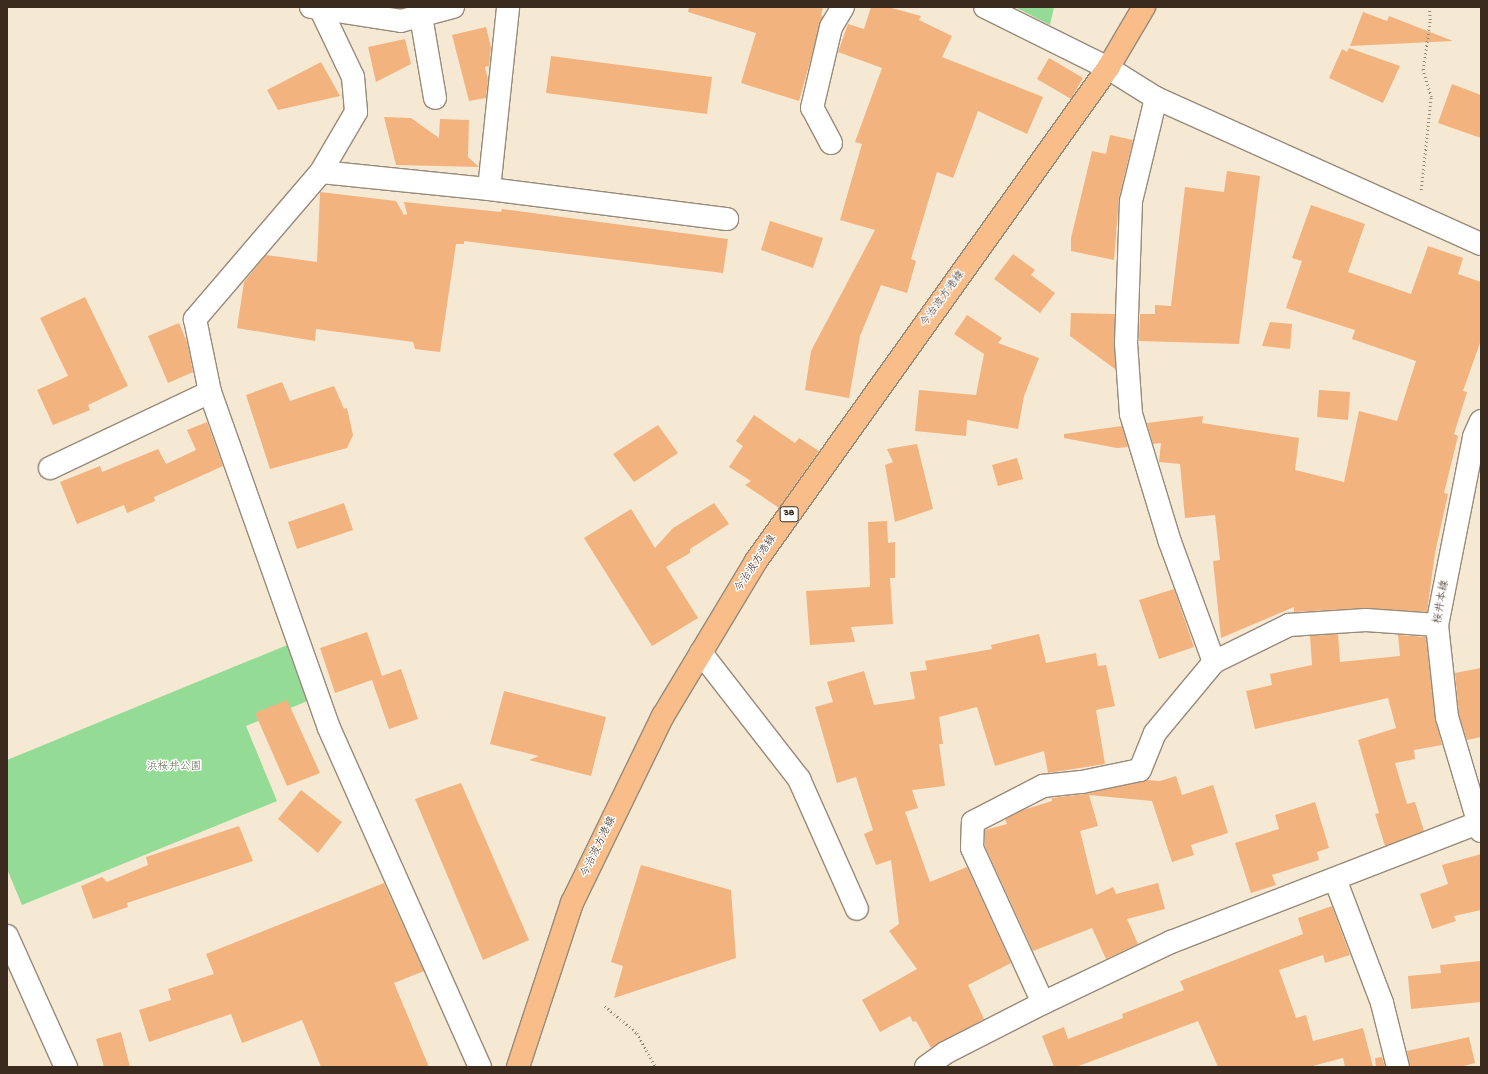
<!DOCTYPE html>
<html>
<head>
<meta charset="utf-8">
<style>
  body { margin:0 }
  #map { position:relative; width:1488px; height:1074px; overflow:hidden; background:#f5e9d4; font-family:"Gochi Hand","Klee One",sans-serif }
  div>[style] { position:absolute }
  .green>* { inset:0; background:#94db95 }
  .building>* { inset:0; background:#f2b37f }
  .path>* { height:2.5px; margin-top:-1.25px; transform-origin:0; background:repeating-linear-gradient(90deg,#988a79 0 1px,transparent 0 4px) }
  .roads { filter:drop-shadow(1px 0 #988a79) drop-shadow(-1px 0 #988a79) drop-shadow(0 1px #988a79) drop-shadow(0 -1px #988a79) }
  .minor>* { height:22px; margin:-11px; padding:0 11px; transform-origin:11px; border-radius:11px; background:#fff }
  .major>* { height:22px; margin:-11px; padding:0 11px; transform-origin:11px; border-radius:11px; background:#f9bd89 }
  span { translate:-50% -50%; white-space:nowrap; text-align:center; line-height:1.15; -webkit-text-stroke:3px #fff; paint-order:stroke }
  .shield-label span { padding:1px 3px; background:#fff; border:1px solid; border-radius:3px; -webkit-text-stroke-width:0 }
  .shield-label { font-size:10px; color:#3b2a1e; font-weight:700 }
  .street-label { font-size:11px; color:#3b2a1e }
  .park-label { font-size:11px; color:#565f42 }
  .frame { position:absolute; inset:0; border:8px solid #3b2a1e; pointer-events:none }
</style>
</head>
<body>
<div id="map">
  <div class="green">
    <div style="clip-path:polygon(1015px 7px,1054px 7px,1050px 25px)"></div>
    <div style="clip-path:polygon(297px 641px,320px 696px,246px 726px,277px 801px,22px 905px,7px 869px,7px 760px)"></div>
  </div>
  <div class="building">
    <div style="clip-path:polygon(689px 7px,823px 7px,821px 15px,823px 16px,799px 101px,741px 83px,756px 33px,688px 12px)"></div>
    <div style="clip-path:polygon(871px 7px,888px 7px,921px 16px,919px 20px,952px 36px,942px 57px,1043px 97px,1027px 134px,978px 111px,953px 178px,937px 172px,911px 259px,916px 261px,907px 293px,881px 285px,860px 336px,849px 398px,805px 390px,811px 351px,875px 230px,840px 220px,862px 144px,855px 142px,882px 68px,838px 52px,848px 24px,864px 29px)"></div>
    <div style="clip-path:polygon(1363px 12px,1387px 21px,1389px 16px,1453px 41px,1350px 46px)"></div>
    <div style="clip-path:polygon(486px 27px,491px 47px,489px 66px,485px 67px,488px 80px,486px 98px,469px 101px,452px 35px)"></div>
    <div style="clip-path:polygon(405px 39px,411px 64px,376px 82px,368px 47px)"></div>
    <div style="clip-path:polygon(1349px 48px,1400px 66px,1383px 103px,1329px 78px,1342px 49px,1347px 52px)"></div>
    <div style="clip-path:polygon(551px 56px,712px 77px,707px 114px,546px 93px)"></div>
    <div style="clip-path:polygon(1049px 58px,1083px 78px,1071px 99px,1037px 79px)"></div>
    <div style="clip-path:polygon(321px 62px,340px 96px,278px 110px,267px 90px)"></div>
    <div style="clip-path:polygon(1452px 84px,1481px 95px,1481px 138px,1438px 123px)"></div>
    <div style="clip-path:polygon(384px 117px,411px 118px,439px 138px,440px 119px,469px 120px,468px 157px,479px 167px,396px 165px)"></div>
    <div style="clip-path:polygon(1110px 135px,1133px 140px,1119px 198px,1114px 260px,1071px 251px,1071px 238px,1092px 151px,1106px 154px)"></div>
    <div style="clip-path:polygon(1227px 171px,1260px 176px,1239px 344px,1139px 341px,1140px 314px,1155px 314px,1155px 305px,1171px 306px,1185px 187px,1224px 192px)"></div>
    <div style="clip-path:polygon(320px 192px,396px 201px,404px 215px,407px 214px,404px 202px,501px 212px,502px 209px,728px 239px,723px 273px,464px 241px,464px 244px,456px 244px,440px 352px,415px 349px,413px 342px,316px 329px,315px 341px,237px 328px,244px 282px,266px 255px,317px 262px)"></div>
    <div style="clip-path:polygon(1311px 205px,1365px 224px,1348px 272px,1411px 294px,1428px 246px,1463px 258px,1458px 274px,1481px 282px,1481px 340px,1463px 391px,1467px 392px,1454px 434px,1458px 436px,1444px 493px,1448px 494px,1435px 553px,1427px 612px,1365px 608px,1294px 612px,1294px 607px,1221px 638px,1213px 561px,1220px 560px,1215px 515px,1185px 518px,1180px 464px,1159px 462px,1161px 443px,1153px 444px,1147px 423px,1203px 416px,1202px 423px,1299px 438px,1295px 470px,1344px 482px,1359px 411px,1397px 421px,1416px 361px,1352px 339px,1355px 330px,1286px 308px,1302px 261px,1292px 258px)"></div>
    <div style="clip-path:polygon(770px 221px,823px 238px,813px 268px,761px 250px)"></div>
    <div style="clip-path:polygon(1013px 254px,1035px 270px,1031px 275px,1055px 293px,1040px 313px,994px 279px)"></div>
    <div style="clip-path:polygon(85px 297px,128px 386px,88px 405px,90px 410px,53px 425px,37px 390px,68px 376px,40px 318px)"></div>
    <div style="clip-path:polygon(1071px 313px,1115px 314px,1115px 369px,1070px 336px)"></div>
    <div style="clip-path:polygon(967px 315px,1002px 338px,998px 343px,1039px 358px,1024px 396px,1018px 429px,967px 420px,966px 436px,915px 431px,919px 390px,976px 395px,984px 354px,954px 334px)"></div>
    <div style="clip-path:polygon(1270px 322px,1292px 324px,1290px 349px,1262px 346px)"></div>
    <div style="clip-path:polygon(179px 323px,187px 342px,193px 372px,168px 383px,148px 336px)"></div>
    <div style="clip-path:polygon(282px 382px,290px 401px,334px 386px,344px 409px,347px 408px,353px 435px,347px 448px,270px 469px,246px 395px)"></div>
    <div style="clip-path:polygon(1319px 390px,1350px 392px,1348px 420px,1317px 417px)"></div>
    <div style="clip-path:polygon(754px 415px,795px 443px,799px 438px,819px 451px,779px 508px,745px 485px,751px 481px,729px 467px,743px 446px,736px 441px)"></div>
    <div style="clip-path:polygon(207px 422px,223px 466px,154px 497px,155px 501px,127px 513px,124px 505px,77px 524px,60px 482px,100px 466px,102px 472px,158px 449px,166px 464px,196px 450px,187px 430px)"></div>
    <div style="clip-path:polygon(658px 425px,678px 453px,634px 482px,613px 454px)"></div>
    <div style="clip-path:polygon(1122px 426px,1128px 447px,1117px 448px,1064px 438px,1064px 434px)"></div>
    <div style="clip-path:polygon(917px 444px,933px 509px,895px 522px,885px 465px,893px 462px,887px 449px)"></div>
    <div style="clip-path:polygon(1017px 458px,1023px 479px,998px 486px,992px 465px)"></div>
    <div style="clip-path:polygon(344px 503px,353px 530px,297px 549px,288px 522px)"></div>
    <div style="clip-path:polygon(714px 503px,729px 524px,690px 549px,690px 553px,666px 567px,698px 618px,652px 646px,584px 538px,631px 509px,655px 548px,673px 528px)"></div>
    <div style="clip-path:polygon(887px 521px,888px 543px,895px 542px,895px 578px,890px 578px,893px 624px,851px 627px,855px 642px,810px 645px,806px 591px,870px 587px,868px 522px)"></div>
    <div style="clip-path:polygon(1174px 589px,1194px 647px,1159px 659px,1139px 600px)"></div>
    <div style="clip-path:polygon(367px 632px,382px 676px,401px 669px,418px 719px,389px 729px,372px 680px,335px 693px,320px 648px)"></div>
    <div style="clip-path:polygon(1039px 634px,1046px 663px,1096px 653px,1098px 666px,1106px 665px,1115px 706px,1096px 710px,1105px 764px,1048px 773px,1044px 751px,995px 766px,977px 707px,939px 717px,943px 744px,939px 744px,945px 786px,912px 790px,918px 808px,905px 812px,930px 882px,967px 867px,1011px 963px,968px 985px,984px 1019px,931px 1048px,916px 1021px,913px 1022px,910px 1016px,880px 1032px,862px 1000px,917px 969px,889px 931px,899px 924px,891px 860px,876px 865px,864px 834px,873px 830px,856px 777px,837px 783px,815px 707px,833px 702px,827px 682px,864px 671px,874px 705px,915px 699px,910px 672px,927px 670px,925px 661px,992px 649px,991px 645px)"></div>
    <div style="clip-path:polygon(1338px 634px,1340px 662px,1400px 656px,1398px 635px,1426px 637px,1435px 718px,1442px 745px,1414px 750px,1415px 759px,1395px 763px,1407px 804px,1415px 802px,1424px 831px,1385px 846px,1375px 814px,1379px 813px,1358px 740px,1396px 728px,1388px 698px,1255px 729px,1246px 691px,1272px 685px,1270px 674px,1312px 665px,1310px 636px)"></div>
    <div style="clip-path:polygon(1481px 668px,1481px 737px,1467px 740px,1459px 715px,1455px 673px)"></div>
    <div style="clip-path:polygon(504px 691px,606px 717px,591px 776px,529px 760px,539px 756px,490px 744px)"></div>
    <div style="clip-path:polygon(287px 700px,320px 773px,287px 786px,255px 713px)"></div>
    <div style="clip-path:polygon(1176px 776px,1182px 795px,1213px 785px,1228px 833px,1191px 845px,1194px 855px,1172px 862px,1152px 801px,1089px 795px,1098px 826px,1080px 831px,1096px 895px,1113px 887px,1116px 894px,1158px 883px,1165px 909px,1127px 919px,1138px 944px,1106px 959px,1092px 928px,1033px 951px,985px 846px,985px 830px,1007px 824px,1005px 819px,1023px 810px,1052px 801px,1052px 798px,1085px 794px,1147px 780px,1160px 781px)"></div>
    <div style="clip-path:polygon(461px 783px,529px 940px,483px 960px,415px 799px)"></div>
    <div style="clip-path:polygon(301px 790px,342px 822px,318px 853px,278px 819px)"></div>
    <div style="clip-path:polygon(1315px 802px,1329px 848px,1317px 852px,1319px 860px,1272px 875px,1276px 885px,1251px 893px,1235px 843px,1279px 829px,1275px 815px)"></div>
    <div style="clip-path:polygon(239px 826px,253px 861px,127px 903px,128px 907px,93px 919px,81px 886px,102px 877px,107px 882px,148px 865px,146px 857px)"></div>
    <div style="clip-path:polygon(1481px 854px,1481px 910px,1454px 916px,1456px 921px,1432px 929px,1420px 894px,1448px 884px,1442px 865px)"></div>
    <div style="clip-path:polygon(641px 865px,731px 890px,736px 958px,614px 998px,623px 966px,611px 962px)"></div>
    <div style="clip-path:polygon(384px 883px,424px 971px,394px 983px,429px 1067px,321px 1067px,302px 1020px,242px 1043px,231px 1014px,149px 1042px,139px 1010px,171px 1000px,168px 989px,214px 974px,206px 954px)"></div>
    <div style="clip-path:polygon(1332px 906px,1350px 955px,1325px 963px,1323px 955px,1279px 970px,1296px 1018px,1306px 1015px,1313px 1041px,1363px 1028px,1373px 1067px,1345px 1067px,1343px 1058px,1309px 1067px,1218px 1067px,1198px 1021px,1076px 1067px,1054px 1067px,1042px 1036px,1064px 1027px,1068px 1039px,1123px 1018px,1122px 1014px,1184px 990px,1180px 981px,1303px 934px,1298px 918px)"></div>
    <div style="clip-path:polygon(1481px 961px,1481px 1002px,1411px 1009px,1408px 976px,1441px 973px,1440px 965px)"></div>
    <div style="clip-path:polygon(121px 1032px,130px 1067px,104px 1067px,96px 1039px)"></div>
    <div style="clip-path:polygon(1469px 1037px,1475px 1063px,1460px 1067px,1410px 1067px,1407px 1051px)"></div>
    <div style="clip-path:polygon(1382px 1057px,1385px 1067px,1376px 1067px,1375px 1058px)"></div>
  </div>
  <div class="path">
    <div style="left:1421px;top:190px;width:94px;rotate:-83.9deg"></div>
    <div style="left:1431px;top:97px;width:28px;rotate:-107deg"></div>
    <div style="left:1423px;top:70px;width:50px;rotate:-82deg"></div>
    <div style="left:1430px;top:20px;width:13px;rotate:-94deg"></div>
    <div style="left:605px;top:1006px;width:42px;rotate:40.2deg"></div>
    <div style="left:637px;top:1033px;width:39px;rotate:61deg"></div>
  </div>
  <div class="roads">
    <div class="minor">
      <div style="left:311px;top:7px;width:91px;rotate:8.8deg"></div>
      <div style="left:401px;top:21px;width:54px;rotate:-15.1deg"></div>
      <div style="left:985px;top:7px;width:137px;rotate:26.4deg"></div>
      <div style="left:1108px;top:68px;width:57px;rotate:32deg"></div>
      <div style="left:1156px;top:98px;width:356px;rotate:24.2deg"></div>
      <div style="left:321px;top:10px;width:74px;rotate:64.5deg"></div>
      <div style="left:353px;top:77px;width:35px;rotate:85deg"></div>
      <div style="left:356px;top:112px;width:69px;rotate:120.3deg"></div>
      <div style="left:321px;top:172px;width:194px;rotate:130.6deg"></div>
      <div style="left:195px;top:319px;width:75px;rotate:78.4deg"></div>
      <div style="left:210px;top:392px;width:356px;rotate:70.5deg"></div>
      <div style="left:329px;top:728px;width:371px;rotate:66deg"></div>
      <div style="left:421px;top:16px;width:83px;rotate:80.3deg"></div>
      <div style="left:1156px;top:98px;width:106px;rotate:103.6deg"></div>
      <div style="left:1131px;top:201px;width:142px;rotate:92deg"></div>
      <div style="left:1126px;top:343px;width:71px;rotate:86deg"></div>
      <div style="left:1131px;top:414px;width:134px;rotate:73.1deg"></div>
      <div style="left:1170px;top:542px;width:128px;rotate:69.9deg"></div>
      <div style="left:831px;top:143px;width:40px;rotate:-118deg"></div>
      <div style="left:812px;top:108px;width:83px;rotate:-76.8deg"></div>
      <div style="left:831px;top:27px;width:23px;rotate:-59deg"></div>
      <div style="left:321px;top:172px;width:169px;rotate:5.8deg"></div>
      <div style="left:489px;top:189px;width:240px;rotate:7.2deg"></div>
      <div style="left:489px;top:189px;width:183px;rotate:-84deg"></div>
      <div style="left:1481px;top:421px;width:17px;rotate:114deg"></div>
      <div style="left:1474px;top:437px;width:192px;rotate:101.1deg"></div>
      <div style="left:1437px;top:625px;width:93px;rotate:83.8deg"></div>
      <div style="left:1447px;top:717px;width:119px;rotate:73.4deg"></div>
      <div style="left:50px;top:468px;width:177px;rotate:-25.4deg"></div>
      <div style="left:701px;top:653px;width:160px;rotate:52.1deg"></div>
      <div style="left:799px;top:779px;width:142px;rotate:66deg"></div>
      <div style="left:1335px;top:879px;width:133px;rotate:69.2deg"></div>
      <div style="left:1382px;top:1003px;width:66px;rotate:76deg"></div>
      <div style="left:7px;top:936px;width:144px;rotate:65.8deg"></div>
      <div style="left:1043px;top:1003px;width:142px;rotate:-25.5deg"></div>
      <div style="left:1171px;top:942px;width:332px;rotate:-21.2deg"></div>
      <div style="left:926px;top:1067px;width:24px;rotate:-36deg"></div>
      <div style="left:945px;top:1053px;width:110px;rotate:-27deg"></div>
      <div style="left:1043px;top:1003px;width:170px;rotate:-114.6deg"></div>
      <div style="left:972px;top:848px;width:26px;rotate:-88deg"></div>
      <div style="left:973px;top:822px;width:79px;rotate:-27.2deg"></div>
      <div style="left:1043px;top:786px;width:39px;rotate:-6deg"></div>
      <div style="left:1082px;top:782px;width:59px;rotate:-11.7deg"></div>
      <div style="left:1140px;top:770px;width:40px;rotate:-68deg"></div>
      <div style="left:1155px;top:733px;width:92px;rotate:-50.3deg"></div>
      <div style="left:1214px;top:662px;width:84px;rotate:-26.3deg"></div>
      <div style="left:1289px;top:625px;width:77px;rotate:-3.7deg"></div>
      <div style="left:1366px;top:620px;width:71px;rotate:4deg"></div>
    </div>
    <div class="major">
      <div style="left:518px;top:1067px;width:173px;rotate:-71.8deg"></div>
      <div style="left:572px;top:903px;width:208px;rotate:-64.1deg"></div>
      <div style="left:663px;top:716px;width:181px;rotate:-59deg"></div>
      <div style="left:756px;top:561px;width:606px;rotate:-54.47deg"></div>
      <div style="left:1108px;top:68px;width:71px;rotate:-59.5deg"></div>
    </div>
  </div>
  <div class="shield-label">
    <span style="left:789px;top:514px">38</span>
  </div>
  <div class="street-label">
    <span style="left:943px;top:299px;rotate:-54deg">今治波方港線</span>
    <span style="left:756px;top:564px;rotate:-57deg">今治波方港線</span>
    <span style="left:1442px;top:602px;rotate:-80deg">桜井本線</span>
    <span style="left:599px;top:847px;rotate:-64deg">今治波方港線</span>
  </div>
  <div class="park-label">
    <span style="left:174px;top:767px">浜桜井公園</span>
  </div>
  <div class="frame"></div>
</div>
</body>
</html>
